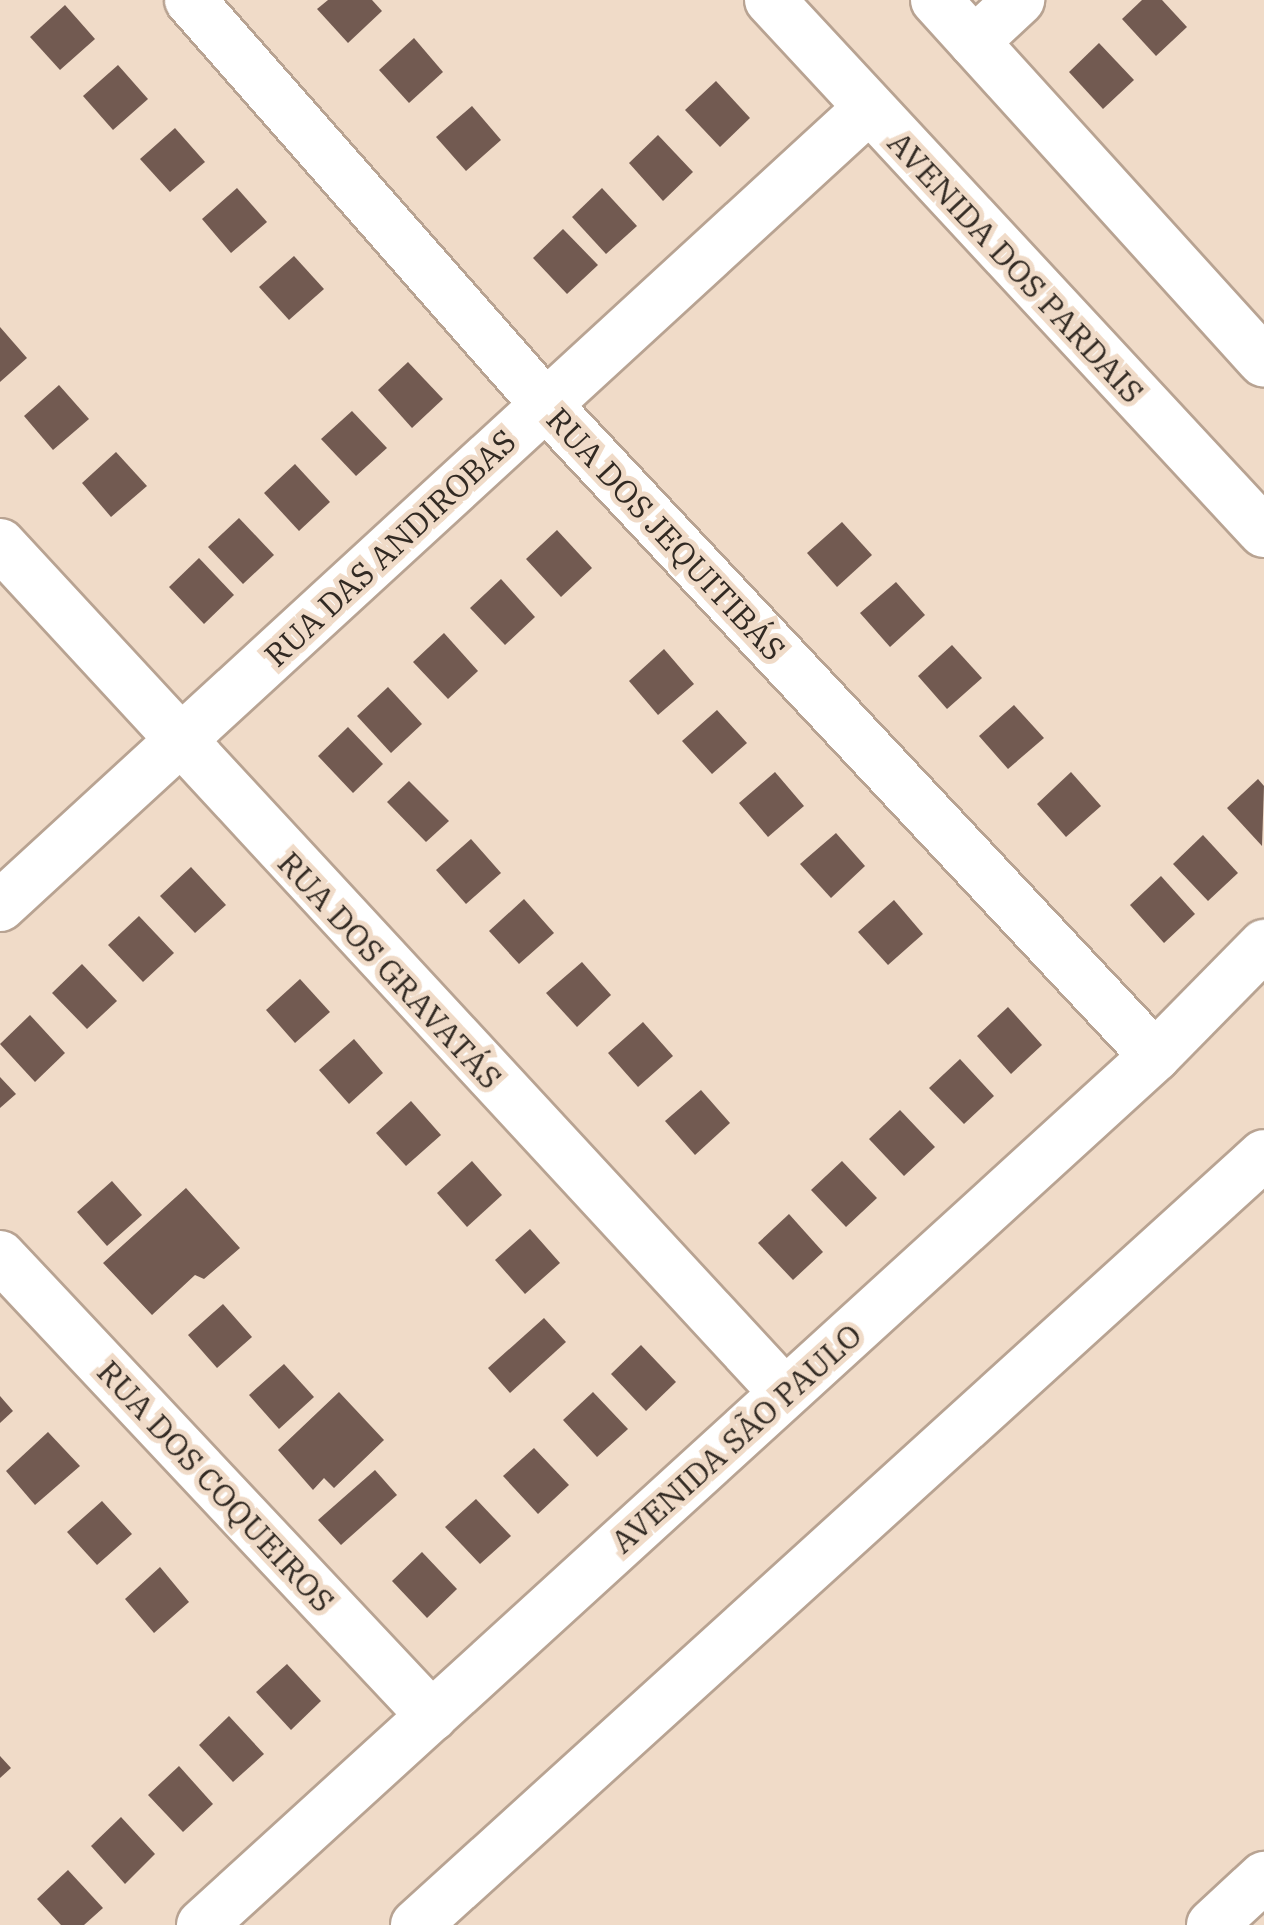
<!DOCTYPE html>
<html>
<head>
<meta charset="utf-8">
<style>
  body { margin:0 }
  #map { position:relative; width:1264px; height:1925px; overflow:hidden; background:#f0dbc8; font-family:"IBM Plex Serif",serif }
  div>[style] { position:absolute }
  .building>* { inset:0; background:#725a51 }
  .roads { filter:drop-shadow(2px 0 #b8a392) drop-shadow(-2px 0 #b8a392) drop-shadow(0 2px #b8a392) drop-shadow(0 -2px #b8a392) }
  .minor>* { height:50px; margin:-25px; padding:0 25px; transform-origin:25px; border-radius:25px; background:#fff }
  span { translate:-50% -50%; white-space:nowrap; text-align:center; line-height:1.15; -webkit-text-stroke:10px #f0dbc8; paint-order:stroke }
  .street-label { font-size:32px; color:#322a23 }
</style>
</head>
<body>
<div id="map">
  <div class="building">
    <div style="clip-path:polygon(328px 0,372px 0,382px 11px,348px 43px,317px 9px)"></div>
    <div style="clip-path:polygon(1142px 0,1162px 0,1187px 27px,1156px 56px,1122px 19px)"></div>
    <div style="clip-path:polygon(65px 5px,95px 39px,60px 70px,30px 37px)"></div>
    <div style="clip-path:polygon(414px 38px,443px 72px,409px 103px,379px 70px)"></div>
    <div style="clip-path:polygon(1099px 43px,1134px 80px,1103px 109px,1069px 72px)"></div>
    <div style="clip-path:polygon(118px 65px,148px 99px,113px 130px,83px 96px)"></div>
    <div style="clip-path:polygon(716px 81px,750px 118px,720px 147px,685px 110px)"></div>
    <div style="clip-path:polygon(472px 106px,501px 140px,466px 171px,436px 137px)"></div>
    <div style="clip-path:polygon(175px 128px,205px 162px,170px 192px,140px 159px)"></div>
    <div style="clip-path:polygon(658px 135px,693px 172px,663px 201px,629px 163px)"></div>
    <div style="clip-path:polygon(237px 188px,267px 222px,231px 253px,202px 219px)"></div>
    <div style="clip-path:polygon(602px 188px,637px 226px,606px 254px,572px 217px)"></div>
    <div style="clip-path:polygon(563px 229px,598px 265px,567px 294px,533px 258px)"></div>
    <div style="clip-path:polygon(294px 256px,324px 289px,289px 320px,259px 287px)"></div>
    <div style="clip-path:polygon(0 327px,27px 358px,0 382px)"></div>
    <div style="clip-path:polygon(408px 362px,443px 399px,412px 428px,378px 390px)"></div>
    <div style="clip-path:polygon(59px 385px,89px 419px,53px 450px,24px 416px)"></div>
    <div style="clip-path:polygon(352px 411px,387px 448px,356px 476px,321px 439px)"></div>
    <div style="clip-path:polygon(116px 452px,147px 486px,111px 517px,82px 483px)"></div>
    <div style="clip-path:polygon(295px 464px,330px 502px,299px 531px,264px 493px)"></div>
    <div style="clip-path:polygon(239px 518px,274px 555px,243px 584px,208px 547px)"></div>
    <div style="clip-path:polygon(842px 522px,872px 555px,837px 587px,807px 553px)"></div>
    <div style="clip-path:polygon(557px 530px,592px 568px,561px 597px,526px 559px)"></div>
    <div style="clip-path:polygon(199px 558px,234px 595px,204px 624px,169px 587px)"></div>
    <div style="clip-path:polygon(501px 579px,535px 617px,505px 645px,470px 608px)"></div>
    <div style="clip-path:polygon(896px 582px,925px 615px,890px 647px,860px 613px)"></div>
    <div style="clip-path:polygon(444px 633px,478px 671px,448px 699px,413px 662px)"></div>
    <div style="clip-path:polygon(952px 645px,982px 678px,947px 709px,918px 676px)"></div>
    <div style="clip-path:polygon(664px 649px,694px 684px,658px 715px,629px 681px)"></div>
    <div style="clip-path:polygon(388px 687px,422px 724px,391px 753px,357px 716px)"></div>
    <div style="clip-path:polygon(1014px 705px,1044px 738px,1008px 769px,979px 736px)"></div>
    <div style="clip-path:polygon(717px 710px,747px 743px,712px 774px,682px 741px)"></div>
    <div style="clip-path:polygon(348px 727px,383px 764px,353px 793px,318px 756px)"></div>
    <div style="clip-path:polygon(775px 772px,804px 806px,768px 837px,739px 803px)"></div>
    <div style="clip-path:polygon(1071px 772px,1101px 806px,1066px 837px,1037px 804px)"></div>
    <div style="clip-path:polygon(1258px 779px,1264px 786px,1262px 846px,1227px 808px)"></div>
    <div style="clip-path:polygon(409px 781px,449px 821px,426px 842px,387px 802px)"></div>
    <div style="clip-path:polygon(836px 833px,865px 866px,831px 898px,800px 864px)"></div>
    <div style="clip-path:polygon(1203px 835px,1238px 873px,1208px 901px,1173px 864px)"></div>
    <div style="clip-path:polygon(471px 839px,501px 873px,466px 904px,436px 870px)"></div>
    <div style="clip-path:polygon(191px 867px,226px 905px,195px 933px,160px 896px)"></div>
    <div style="clip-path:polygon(1161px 876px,1195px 914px,1164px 943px,1130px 905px)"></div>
    <div style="clip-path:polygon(524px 899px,554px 933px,519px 964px,489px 931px)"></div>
    <div style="clip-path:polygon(894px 900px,923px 934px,888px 965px,858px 932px)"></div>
    <div style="clip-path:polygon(139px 916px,174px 953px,143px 982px,108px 945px)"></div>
    <div style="clip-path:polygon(582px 962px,611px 995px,577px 1027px,546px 993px)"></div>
    <div style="clip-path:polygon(82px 964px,117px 1001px,87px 1029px,52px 993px)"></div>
    <div style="clip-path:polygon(300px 979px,330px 1012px,295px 1043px,266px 1010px)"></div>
    <div style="clip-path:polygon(1008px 1007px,1042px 1045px,1011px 1074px,977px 1036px)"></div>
    <div style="clip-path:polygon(30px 1015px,65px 1053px,35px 1082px,0 1044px)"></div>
    <div style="clip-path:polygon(643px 1022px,673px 1056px,638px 1087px,608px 1053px)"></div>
    <div style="clip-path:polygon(354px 1039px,383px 1073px,349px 1104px,319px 1070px)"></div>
    <div style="clip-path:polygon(960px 1059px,994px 1096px,964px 1124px,929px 1088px)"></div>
    <div style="clip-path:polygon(0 1077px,16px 1094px,0 1108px)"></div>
    <div style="clip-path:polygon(701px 1090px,730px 1123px,695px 1155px,665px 1121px)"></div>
    <div style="clip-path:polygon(411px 1101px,441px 1135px,406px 1166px,376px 1133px)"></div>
    <div style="clip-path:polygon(900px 1110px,935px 1147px,904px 1176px,869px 1139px)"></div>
    <div style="clip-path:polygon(472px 1161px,502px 1195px,467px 1227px,437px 1193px)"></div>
    <div style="clip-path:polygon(842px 1161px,877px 1198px,846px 1227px,811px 1190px)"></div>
    <div style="clip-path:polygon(112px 1181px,142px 1215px,107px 1246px,77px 1212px)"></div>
    <div style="clip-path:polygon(186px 1188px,240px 1248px,204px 1279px,195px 1275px,152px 1315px,103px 1263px)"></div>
    <div style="clip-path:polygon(789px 1214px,823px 1252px,793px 1280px,758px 1243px)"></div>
    <div style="clip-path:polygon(530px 1229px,560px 1263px,525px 1294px,495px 1260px)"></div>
    <div style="clip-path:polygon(223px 1304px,252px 1337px,217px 1368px,188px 1335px)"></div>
    <div style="clip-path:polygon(544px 1318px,566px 1342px,510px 1393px,488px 1368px)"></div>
    <div style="clip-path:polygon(641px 1345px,676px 1382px,646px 1411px,611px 1374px)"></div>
    <div style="clip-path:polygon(284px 1364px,314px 1397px,279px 1429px,249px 1395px)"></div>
    <div style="clip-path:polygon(339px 1392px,384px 1440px,334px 1488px,324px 1478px,313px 1490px,278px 1450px)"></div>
    <div style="clip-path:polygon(593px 1392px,628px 1429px,597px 1457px,563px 1420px)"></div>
    <div style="clip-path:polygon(0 1396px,13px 1411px,0 1423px)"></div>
    <div style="clip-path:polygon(48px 1432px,80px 1466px,35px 1505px,6px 1471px)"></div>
    <div style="clip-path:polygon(534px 1448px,569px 1485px,538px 1514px,503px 1476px)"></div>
    <div style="clip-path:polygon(375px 1470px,397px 1495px,341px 1545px,318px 1520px)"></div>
    <div style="clip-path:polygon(476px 1499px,511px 1536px,480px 1564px,445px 1527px)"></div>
    <div style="clip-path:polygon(102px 1501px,132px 1534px,97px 1565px,67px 1532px)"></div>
    <div style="clip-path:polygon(422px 1552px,457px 1589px,427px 1618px,392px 1581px)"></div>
    <div style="clip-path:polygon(160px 1567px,189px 1602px,154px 1633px,125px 1599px)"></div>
    <div style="clip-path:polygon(287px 1664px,321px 1701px,291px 1730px,256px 1692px)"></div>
    <div style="clip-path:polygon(229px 1716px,264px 1754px,233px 1782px,199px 1745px)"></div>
    <div style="clip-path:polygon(0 1756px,11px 1768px,0 1778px)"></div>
    <div style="clip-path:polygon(179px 1766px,213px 1804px,183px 1832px,148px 1795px)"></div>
    <div style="clip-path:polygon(121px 1817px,155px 1854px,125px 1884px,91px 1846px)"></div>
    <div style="clip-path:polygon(68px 1870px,103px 1908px,84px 1925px,61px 1925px,37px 1899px)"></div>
  </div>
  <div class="roads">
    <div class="minor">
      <div style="left:190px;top:0;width:539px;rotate:48.68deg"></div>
      <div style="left:546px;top:405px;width:891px;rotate:46.91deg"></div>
      <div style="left:770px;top:0;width:726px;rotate:47.12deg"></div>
      <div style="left:936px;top:0;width:488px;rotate:47.8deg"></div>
      <div style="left:974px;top:42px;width:62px;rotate:-43deg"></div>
      <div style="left:0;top:544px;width:1156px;rotate:47.24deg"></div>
      <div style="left:0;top:906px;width:1178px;rotate:-42.56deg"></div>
      <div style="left:0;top:1256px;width:631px;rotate:46.8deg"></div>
      <div style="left:202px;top:1925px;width:1290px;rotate:-42.36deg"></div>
      <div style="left:1155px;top:1056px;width:156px;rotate:-45.5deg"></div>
      <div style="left:416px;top:1925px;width:1145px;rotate:-42.24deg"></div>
      <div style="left:1212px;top:1925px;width:71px;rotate:-42.7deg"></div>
    </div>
  </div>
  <div class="street-label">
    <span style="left:1016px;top:267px;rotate:47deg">AVENIDA DOS PARDAIS</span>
    <span style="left:666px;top:534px;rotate:47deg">RUA DOS JEQUITIBÁS</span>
    <span style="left:390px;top:548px;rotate:-43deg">RUA DAS ANDIROBAS</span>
    <span style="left:390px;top:970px;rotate:47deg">RUA DOS GRAVATÁS</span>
    <span style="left:736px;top:1438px;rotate:-42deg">AVENIDA SÃO PAULO</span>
    <span style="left:216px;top:1486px;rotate:47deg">RUA DOS COQUEIROS</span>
  </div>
</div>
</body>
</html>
